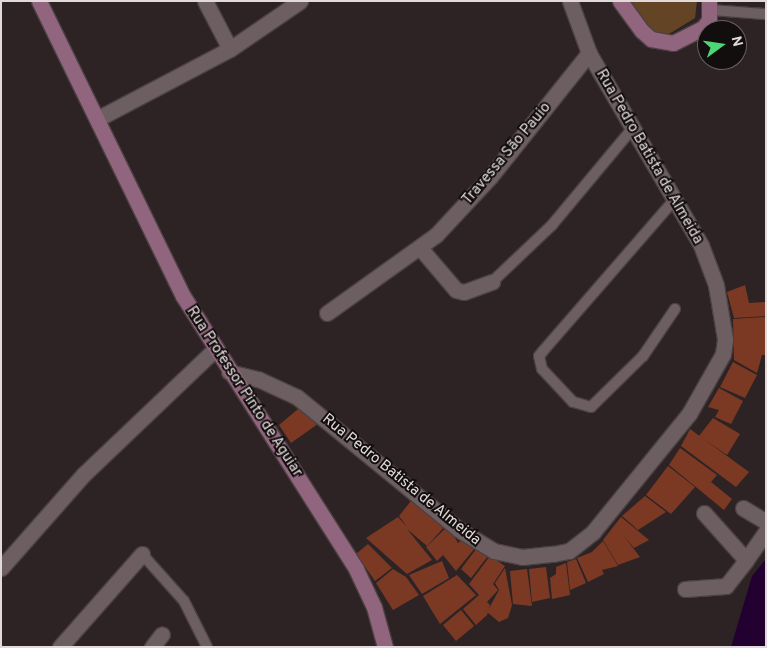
<!DOCTYPE html>
<html>
<head>
<meta charset="utf-8">
<style>
  body { margin:0 }
  #map { position:relative; width:767px; height:648px; overflow:hidden; background:#2e2324; font-family:Overpass,sans-serif }
  div>[style] { position:absolute }
  .green>* { inset:0; background:#634526 }
  .water>* { inset:0; background:#220030 }
  .building>* { inset:0; background:#7b3924 }
  .roads { filter:drop-shadow(1px 0 #4b4143) drop-shadow(-1px 0 #4b4143) drop-shadow(0 1px #4b4143) drop-shadow(0 -1px #4b4143) }
  .lane>* { height:10px; margin:-5px; padding:0 5px; transform-origin:5px; border-radius:5px; background:#6d5f61 }
  .street>* { height:15px; margin:-7.5px; padding:0 7.5px; transform-origin:7.5px; border-radius:7.5px; background:#6d5f61 }
  .secondary>* { height:15px; margin:-7.5px; padding:0 7.5px; transform-origin:7.5px; border-radius:7.5px; background:#92657e }
  span { translate:-50% -50%; white-space:nowrap; text-align:center; line-height:1.15; -webkit-text-stroke:4px #130e0e; paint-order:stroke }
  .street-label { font-size:15px; color:#e1d9da }
  .frame { position:absolute; inset:0; border:2px solid #e1d9da; pointer-events:none }
  .north { position:absolute; left:697px; top:20px; width:50px; height:50px; box-sizing:border-box; background:#130e0e; border:1px solid #655f60; border-radius:50%; rotate:76deg; font-size:14px; font-weight:700; line-height:20px; text-align:center; color:#e1d9da }
  .north::after { content:''; display:block; margin:auto; width:18px; height:22px; background:#4cd676; clip-path:polygon(50% 0,100% 100%,50% 72%,0 100%) }
</style>
</head>
<body>
<div id="map">
  <div class="green">
    <div style="clip-path:polygon(628px 1px,697px 1px,695px 18px,664px 37px,644px 27px)"></div>
  </div>
  <div class="water">
    <div style="clip-path:polygon(766px 559px,766px 647px,731px 647px,752px 576px)"></div>
  </div>
  <div class="building">
    <div style="clip-path:polygon(745px 285px,749px 303px,766px 302px,766px 316px,734px 318px,727px 292px)"></div>
    <div style="clip-path:polygon(766px 317px,766px 355px,762px 355px,757px 373px,734px 360px,733px 319px)"></div>
    <div style="clip-path:polygon(733px 362px,757px 375px,745px 398px,720px 387px)"></div>
    <div style="clip-path:polygon(719px 388px,743px 401px,731px 424px,715px 417px,719px 410px,708px 407px)"></div>
    <div style="clip-path:polygon(304px 404px,322px 421px,291px 443px,279px 425px)"></div>
    <div style="clip-path:polygon(713px 418px,740px 434px,727px 455px,699px 436px)"></div>
    <div style="clip-path:polygon(690px 429px,749px 472px,736px 487px,681px 446px)"></div>
    <div style="clip-path:polygon(680px 448px,717px 475px,711px 482px,732px 499px,724px 510px,669px 465px)"></div>
    <div style="clip-path:polygon(668px 466px,695px 487px,671px 514px,646px 495px)"></div>
    <div style="clip-path:polygon(645px 496px,666px 512px,638px 530px,622px 516px)"></div>
    <div style="clip-path:polygon(414px 497px,446px 525px,427px 546px,407px 529px,432px 560px,407px 574px,366px 538px,398px 517px,407px 527px,399px 516px)"></div>
    <div style="clip-path:polygon(621px 517px,649px 540px,634px 548px,623px 535px,640px 557px,618px 565px,603px 540px)"></div>
    <div style="clip-path:polygon(448px 526px,458px 543px,464px 538px,475px 548px,456px 571px,443px 555px,437px 561px,426px 547px)"></div>
    <div style="clip-path:polygon(603px 541px,618px 566px,602px 570px,599px 564px,604px 574px,588px 582px,577px 558px,592px 552px)"></div>
    <div style="clip-path:polygon(368px 544px,392px 568px,375px 581px,356px 554px)"></div>
    <div style="clip-path:polygon(477px 548px,488px 556px,471px 578px,461px 569px)"></div>
    <div style="clip-path:polygon(490px 556px,505px 566px,493px 584px,498px 590px,487px 602px,490px 605px,487px 615px,476px 625px,463px 609px,479px 595px,469px 584px)"></div>
    <div style="clip-path:polygon(576px 559px,586px 583px,570px 590px,567px 562px)"></div>
    <div style="clip-path:polygon(442px 561px,449px 578px,422px 594px,409px 575px)"></div>
    <div style="clip-path:polygon(566px 563px,570px 595px,552px 599px,550px 578px,556px 574px,556px 567px)"></div>
    <div style="clip-path:polygon(546px 567px,550px 598px,532px 602px,529px 569px)"></div>
    <div style="clip-path:polygon(505px 568px,512px 605px,508px 618px,499px 622px,487px 612px,499px 590px,495px 583px)"></div>
    <div style="clip-path:polygon(393px 569px,406px 577px,419px 595px,393px 610px,376px 583px)"></div>
    <div style="clip-path:polygon(527px 569px,532px 606px,513px 604px,510px 571px)"></div>
    <div style="clip-path:polygon(457px 575px,476px 595px,440px 624px,423px 596px)"></div>
    <div style="clip-path:polygon(461px 610px,474px 626px,456px 641px,443px 625px)"></div>
  </div>
  <div class="roads">
    <div class="lane">
      <div style="left:711px;top:10px;width:55px;rotate:4.2deg"></div>
      <div style="left:492px;top:282px;width:83px;rotate:-43.5deg"></div>
      <div style="left:552px;top:225px;width:125px;rotate:-50.2deg"></div>
      <div style="left:675px;top:309px;width:57px;rotate:124.2deg"></div>
      <div style="left:643px;top:356px;width:73px;rotate:135.6deg"></div>
      <div style="left:591px;top:407px;width:19px;rotate:-164deg"></div>
      <div style="left:573px;top:402px;width:45px;rotate:-133.2deg"></div>
      <div style="left:542px;top:369px;width:13px;rotate:-103deg"></div>
      <div style="left:539px;top:356px;width:6px;rotate:-51deg"></div>
      <div style="left:543px;top:351px;width:201px;rotate:-49deg"></div>
      <div style="left:142px;top:554px;width:63px;rotate:48.2deg"></div>
      <div style="left:184px;top:601px;width:51px;rotate:63.4deg"></div>
    </div>
    <div class="street">
      <div style="left:205px;top:1px;width:54px;rotate:62.5deg"></div>
      <div style="left:97px;top:119px;width:150px;rotate:-27.8deg"></div>
      <div style="left:230px;top:49px;width:85px;rotate:-34.4deg"></div>
      <div style="left:421px;top:249px;width:54px;rotate:49.5deg"></div>
      <div style="left:456px;top:290px;width:8px;rotate:14deg"></div>
      <div style="left:464px;top:292px;width:30px;rotate:-20deg"></div>
      <div style="left:327px;top:313px;width:134px;rotate:-35.6deg"></div>
      <div style="left:436px;top:235px;width:79px;rotate:-47deg"></div>
      <div style="left:490px;top:177px;width:159px;rotate:-51.4deg"></div>
      <div style="left:229px;top:372px;width:30px;rotate:14deg"></div>
      <div style="left:258px;top:379px;width:43px;rotate:24.8deg"></div>
      <div style="left:297px;top:397px;width:208px;rotate:39.3deg"></div>
      <div style="left:458px;top:529px;width:42px;rotate:31.4deg"></div>
      <div style="left:494px;top:551px;width:29px;rotate:12deg"></div>
      <div style="left:522px;top:557px;width:31px;rotate:-6deg"></div>
      <div style="left:553px;top:554px;width:16px;rotate:-11deg"></div>
      <div style="left:569px;top:551px;width:31px;rotate:-38deg"></div>
      <div style="left:593px;top:532px;width:152px;rotate:-50.9deg"></div>
      <div style="left:689px;top:414px;width:69px;rotate:-60.5deg"></div>
      <div style="left:723px;top:354px;width:15px;rotate:-82deg"></div>
      <div style="left:725px;top:339px;width:55px;rotate:-99.5deg"></div>
      <div style="left:716px;top:285px;width:43px;rotate:-110.6deg"></div>
      <div style="left:701px;top:245px;width:222px;rotate:-120.3deg"></div>
      <div style="left:589px;top:53px;width:55px;rotate:-110.1deg"></div>
      <div style="left:743px;top:508px;width:27px;rotate:31deg"></div>
      <div style="left:704px;top:513px;width:63px;rotate:48.2deg"></div>
      <div style="left:746px;top:560px;width:35px;rotate:-55deg"></div>
      <div style="left:1px;top:568px;width:125px;rotate:-48.6deg"></div>
      <div style="left:84px;top:474px;width:180px;rotate:-43.6deg"></div>
      <div style="left:685px;top:589px;width:41px;rotate:-4.2deg"></div>
      <div style="left:726px;top:586px;width:33px;rotate:-52deg"></div>
      <div style="left:60px;top:647px;width:124px;rotate:-48.6deg"></div>
      <div style="left:152px;top:647px;width:16px;rotate:-52deg"></div>
    </div>
    <div class="secondary">
      <div style="left:39px;top:1px;width:328px;rotate:64deg"></div>
      <div style="left:183px;top:296px;width:323px;rotate:57.6deg"></div>
      <div style="left:356px;top:569px;width:42px;rotate:64.7deg"></div>
      <div style="left:374px;top:607px;width:41px;rotate:74.6deg"></div>
      <div style="left:620px;top:1px;width:37px;rotate:54deg"></div>
      <div style="left:642px;top:31px;width:12px;rotate:42deg"></div>
      <div style="left:651px;top:39px;width:22px;rotate:10deg"></div>
      <div style="left:673px;top:43px;width:34px;rotate:-27deg"></div>
      <div style="left:703px;top:28px;width:10px;rotate:-53deg"></div>
      <div style="left:709px;top:20px;width:19px;rotate:-90deg"></div>
    </div>
  </div>
  <div class="street-label">
    <span style="left:507px;top:154px;rotate:-50deg">Travessa São Pauio</span>
    <span style="left:649px;top:157px;rotate:60deg">Rua Pedro Batista de Almeida</span>
    <span style="left:244px;top:392px;rotate:57deg">Rua Professor Pinto de Aguiar</span>
    <span style="left:401px;top:480px;rotate:39deg">Rua Pedro Batista de Almeida</span>
  </div>
  <div class="frame"></div>
  <div class="north">N</div>
</div>
</body>
</html>
